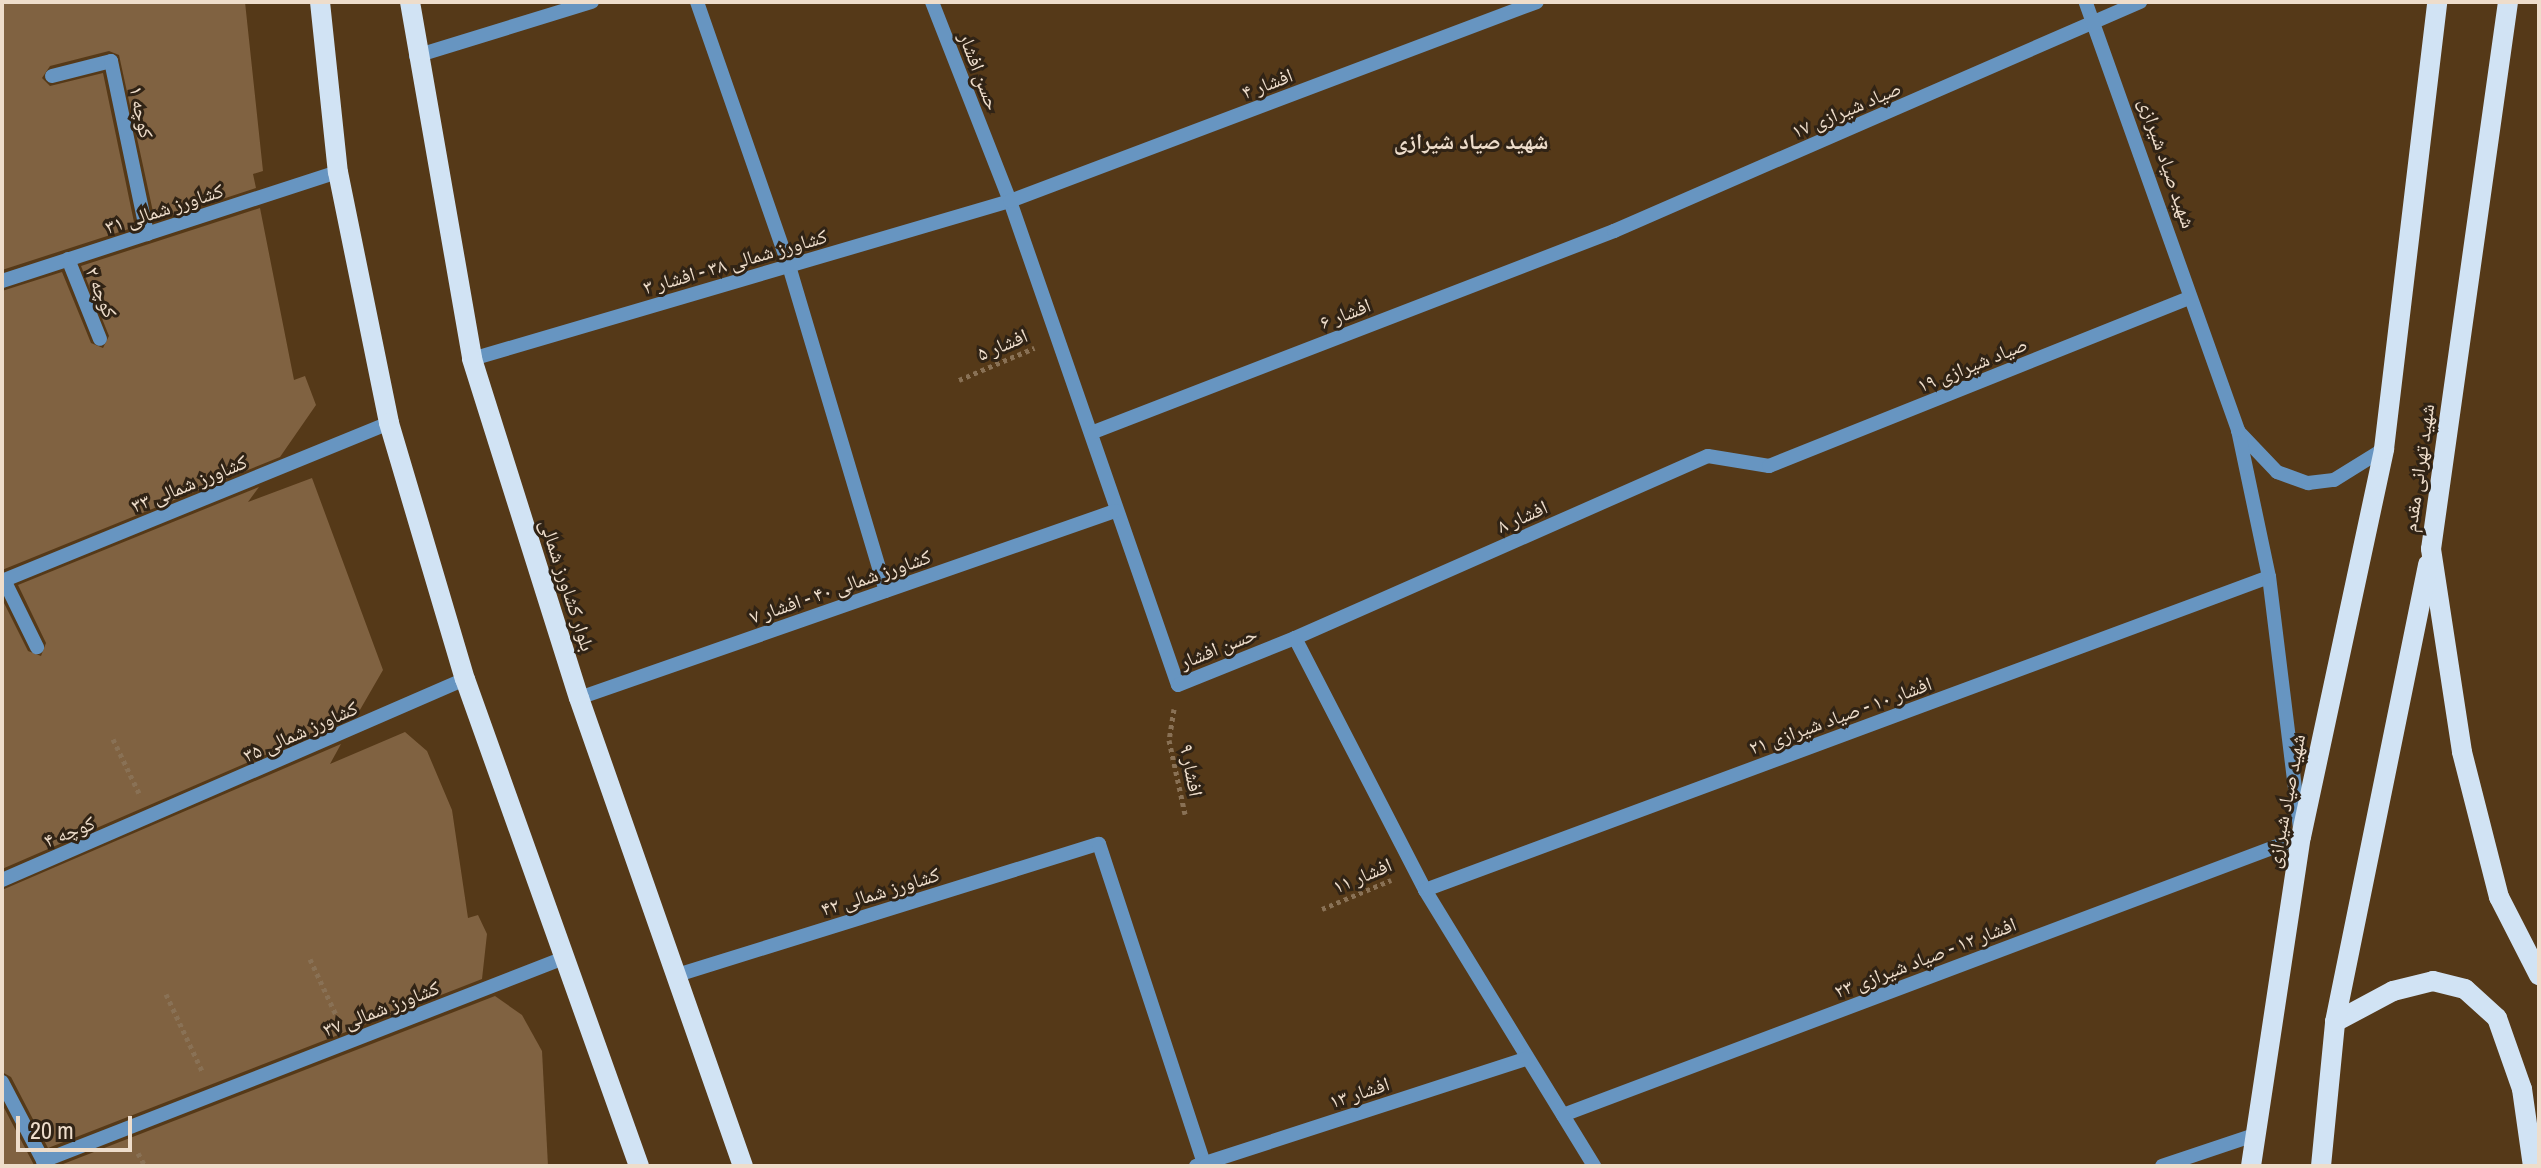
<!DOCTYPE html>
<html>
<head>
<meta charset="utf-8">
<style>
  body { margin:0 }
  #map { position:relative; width:2541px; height:1168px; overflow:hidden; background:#553918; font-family:"Archivo Narrow","Noto Naskh Arabic",sans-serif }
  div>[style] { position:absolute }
  .building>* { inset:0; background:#806241 }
  .path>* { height:5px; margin-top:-2.5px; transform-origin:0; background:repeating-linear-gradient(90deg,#897155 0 4px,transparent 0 8px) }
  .minor>* { height:14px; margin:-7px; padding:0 7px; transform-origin:7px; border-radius:7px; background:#6795c1 }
  .major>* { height:20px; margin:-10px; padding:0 10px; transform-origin:10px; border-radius:10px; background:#d1e3f4 }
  span { translate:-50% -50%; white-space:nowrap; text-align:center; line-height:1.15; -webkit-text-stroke:6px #302315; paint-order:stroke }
  .street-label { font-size:20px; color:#eeddcb }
  .neighbourhood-label { font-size:22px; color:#eeddcb; font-weight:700 }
  .frame { position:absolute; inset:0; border:4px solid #eeddcb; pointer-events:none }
  .scale { position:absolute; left:16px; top:1116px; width:116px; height:36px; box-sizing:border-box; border:4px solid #eeddcb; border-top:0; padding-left:10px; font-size:24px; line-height:28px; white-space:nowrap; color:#eeddcb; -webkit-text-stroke:6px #302315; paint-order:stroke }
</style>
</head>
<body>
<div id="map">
  <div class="building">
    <div style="clip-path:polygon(2px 2px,245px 2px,263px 171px,253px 174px,256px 188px,155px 221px,119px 55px,109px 51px,50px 66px,42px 78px,50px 86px,103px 73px,135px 227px,2px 270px)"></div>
    <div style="clip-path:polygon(260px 208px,294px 380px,305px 376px,316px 405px,280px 457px,2px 570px,2px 291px,62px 272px,91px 343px,103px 348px,109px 336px,81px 266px)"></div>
    <div style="clip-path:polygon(312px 478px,383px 670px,357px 715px,2px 869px,2px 599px,28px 651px,41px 656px,46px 643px,18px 585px,259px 487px,248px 502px)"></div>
    <div style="clip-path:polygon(405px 732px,427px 751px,452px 810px,468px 918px,478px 915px,487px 934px,482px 979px,48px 1148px,11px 1077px,2px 1072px,2px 890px,341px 744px,330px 764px)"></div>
    <div style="clip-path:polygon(495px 996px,522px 1015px,542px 1051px,548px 1166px,58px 1166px)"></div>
    <div style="clip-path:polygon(2px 1104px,34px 1165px,35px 1166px,2px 1166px)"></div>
  </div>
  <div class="path">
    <div style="left:959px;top:380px;width:82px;rotate:-23.1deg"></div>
    <div style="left:1174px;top:709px;width:31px;rotate:99deg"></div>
    <div style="left:1169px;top:740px;width:76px;rotate:77.8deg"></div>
    <div style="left:113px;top:739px;width:60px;rotate:64.3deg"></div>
    <div style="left:1322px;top:909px;width:75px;rotate:-22.8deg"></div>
    <div style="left:310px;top:959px;width:66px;rotate:65deg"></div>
    <div style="left:166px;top:994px;width:87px;rotate:64.9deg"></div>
    <div style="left:138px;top:1153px;width:15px;rotate:62deg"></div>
  </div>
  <div class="minor">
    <div style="left:697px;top:2px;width:280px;rotate:70.8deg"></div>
    <div style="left:789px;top:266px;width:339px;rotate:73.4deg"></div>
    <div style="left:932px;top:2px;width:214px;rotate:68.6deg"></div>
    <div style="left:1010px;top:201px;width:512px;rotate:70.86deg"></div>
    <div style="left:1178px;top:685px;width:126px;rotate:-21.9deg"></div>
    <div style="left:1295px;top:638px;width:284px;rotate:62.7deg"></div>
    <div style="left:1425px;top:890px;width:324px;rotate:58.5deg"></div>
    <div style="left:416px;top:56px;width:184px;rotate:-17.1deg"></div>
    <div style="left:52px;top:76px;width:61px;rotate:-14.3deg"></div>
    <div style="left:111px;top:61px;width:177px;rotate:78.2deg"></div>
    <div style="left:68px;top:259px;width:86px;rotate:68.2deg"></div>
    <div style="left:2px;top:281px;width:353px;rotate:-18deg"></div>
    <div style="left:472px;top:359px;width:561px;rotate:-16.37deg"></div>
    <div style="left:1010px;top:201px;width:563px;rotate:-20.69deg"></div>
    <div style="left:2238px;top:431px;width:57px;rotate:46.4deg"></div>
    <div style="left:2277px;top:472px;width:33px;rotate:20deg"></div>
    <div style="left:2308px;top:483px;width:26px;rotate:-7deg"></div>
    <div style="left:2334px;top:480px;width:59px;rotate:-31.8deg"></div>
    <div style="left:1091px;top:433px;width:561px;rotate:-21.12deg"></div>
    <div style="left:1614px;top:231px;width:574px;rotate:-23.53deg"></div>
    <div style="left:4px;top:580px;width:75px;rotate:63.8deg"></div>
    <div style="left:2px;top:581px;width:418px;rotate:-22.2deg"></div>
    <div style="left:1295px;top:638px;width:451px;rotate:-23.8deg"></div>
    <div style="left:1708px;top:456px;width:62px;rotate:9.3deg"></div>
    <div style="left:1769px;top:466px;width:453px;rotate:-21.8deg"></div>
    <div style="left:579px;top:698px;width:568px;rotate:-19.23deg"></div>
    <div style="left:2px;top:880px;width:505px;rotate:-23.47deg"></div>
    <div style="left:1425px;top:890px;width:900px;rotate:-20.35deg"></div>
    <div style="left:674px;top:976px;width:445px;rotate:-17.3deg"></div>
    <div style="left:1099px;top:844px;width:336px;rotate:71.8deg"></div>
    <div style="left:2px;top:1082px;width:95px;rotate:62.4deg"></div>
    <div style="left:1563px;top:1115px;width:789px;rotate:-20.64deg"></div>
    <div style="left:2301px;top:837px;width:262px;rotate:-97deg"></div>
    <div style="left:2269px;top:577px;width:150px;rotate:-101.9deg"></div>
    <div style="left:2238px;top:430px;width:454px;rotate:-109.6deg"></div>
    <div style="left:43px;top:1161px;width:559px;rotate:-21.29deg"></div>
    <div style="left:1196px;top:1166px;width:347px;rotate:-18deg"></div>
    <div style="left:2162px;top:1166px;width:97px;rotate:-18.6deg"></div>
  </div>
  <div class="major">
    <div style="left:320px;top:2px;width:171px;rotate:84deg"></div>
    <div style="left:338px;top:172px;width:256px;rotate:78.5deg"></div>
    <div style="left:389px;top:423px;width:267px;rotate:73.5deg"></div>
    <div style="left:465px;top:679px;width:517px;rotate:70.34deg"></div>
    <div style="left:410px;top:2px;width:362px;rotate:80.1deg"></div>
    <div style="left:472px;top:359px;width:355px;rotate:72.5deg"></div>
    <div style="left:579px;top:698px;width:496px;rotate:70.7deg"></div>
    <div style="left:2508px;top:2px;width:552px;rotate:98.01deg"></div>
    <div style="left:2431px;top:549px;width:205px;rotate:81.3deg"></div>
    <div style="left:2462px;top:752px;width:150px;rotate:75.7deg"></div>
    <div style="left:2499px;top:897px;width:88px;rotate:62.9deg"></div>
    <div style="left:2335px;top:1022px;width:66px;rotate:-28.1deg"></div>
    <div style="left:2393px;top:991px;width:41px;rotate:-14deg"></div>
    <div style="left:2433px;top:981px;width:33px;rotate:14deg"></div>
    <div style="left:2465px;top:989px;width:43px;rotate:42.2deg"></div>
    <div style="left:2497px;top:1018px;width:75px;rotate:70.6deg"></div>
    <div style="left:2522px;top:1089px;width:78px;rotate:81.9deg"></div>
    <div style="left:2251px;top:1166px;width:333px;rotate:-81.4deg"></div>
    <div style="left:2301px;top:837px;width:397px;rotate:-77.9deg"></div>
    <div style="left:2384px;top:449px;width:450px;rotate:-83.2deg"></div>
    <div style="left:2321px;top:1166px;width:145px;rotate:-84.4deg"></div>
    <div style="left:2335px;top:1022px;width:467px;rotate:-78.5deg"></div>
  </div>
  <div class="street-label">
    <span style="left:980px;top:71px;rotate:69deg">حسن افشار</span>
    <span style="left:1267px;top:83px;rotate:-21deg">افشار ۴</span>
    <span style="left:1846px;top:109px;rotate:-23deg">صیاد شیرازی ۱۷</span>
    <span style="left:142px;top:112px;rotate:78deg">کوچه ۱</span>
    <span style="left:2168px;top:163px;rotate:71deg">شهید صیاد شیرازی</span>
    <span style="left:164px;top:208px;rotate:-18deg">کشاورز شمالی ۳۱</span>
    <span style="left:735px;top:261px;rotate:-16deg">کشاورز شمالی ۳۸ - افشار ۳</span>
    <span style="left:102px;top:292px;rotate:68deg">کوچه ۲</span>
    <span style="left:1345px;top:313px;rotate:-21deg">افشار ۶</span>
    <span style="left:1002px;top:344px;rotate:-23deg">افشار ۵</span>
    <span style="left:1972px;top:364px;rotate:-22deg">صیاد شیرازی ۱۹</span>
    <span style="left:2418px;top:468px;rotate:-82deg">شهید تهرانی مقدم</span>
    <span style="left:189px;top:483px;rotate:-22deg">کشاورز شمالی ۳۳</span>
    <span style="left:1522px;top:516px;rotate:-24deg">افشار ۸</span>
    <span style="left:568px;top:585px;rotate:72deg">بلوار کشاورز شمالی</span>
    <span style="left:840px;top:586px;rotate:-19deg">کشاورز شمالی ۴۰ - افشار ۷</span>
    <span style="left:1218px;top:647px;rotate:-22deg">حسن افشار</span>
    <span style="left:1840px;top:715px;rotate:-20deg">افشار ۱۰ - صیاد شیرازی ۲۱</span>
    <span style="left:300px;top:731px;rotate:-24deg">کشاورز شمالی ۳۵</span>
    <span style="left:1192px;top:770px;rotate:79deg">افشار ۹</span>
    <span style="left:2285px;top:801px;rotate:-79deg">شهید صیاد شیرازی</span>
    <span style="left:69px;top:831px;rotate:-22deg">کوچه ۴</span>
    <span style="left:1362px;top:875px;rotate:-23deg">افشار ۱۱</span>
    <span style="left:880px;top:891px;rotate:-17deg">کشاورز شمالی ۴۲</span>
    <span style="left:1925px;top:957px;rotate:-21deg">افشار ۱۲ - صیاد شیرازی ۲۳</span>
    <span style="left:381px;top:1008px;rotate:-21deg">کشاورز شمالی ۳۷</span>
    <span style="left:1359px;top:1092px;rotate:-18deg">افشار ۱۳</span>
  </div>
  <div class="neighbourhood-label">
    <span style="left:1471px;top:142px">شهید صیاد شیرازی</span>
  </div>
  <div class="frame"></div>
  <div class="scale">20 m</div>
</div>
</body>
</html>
